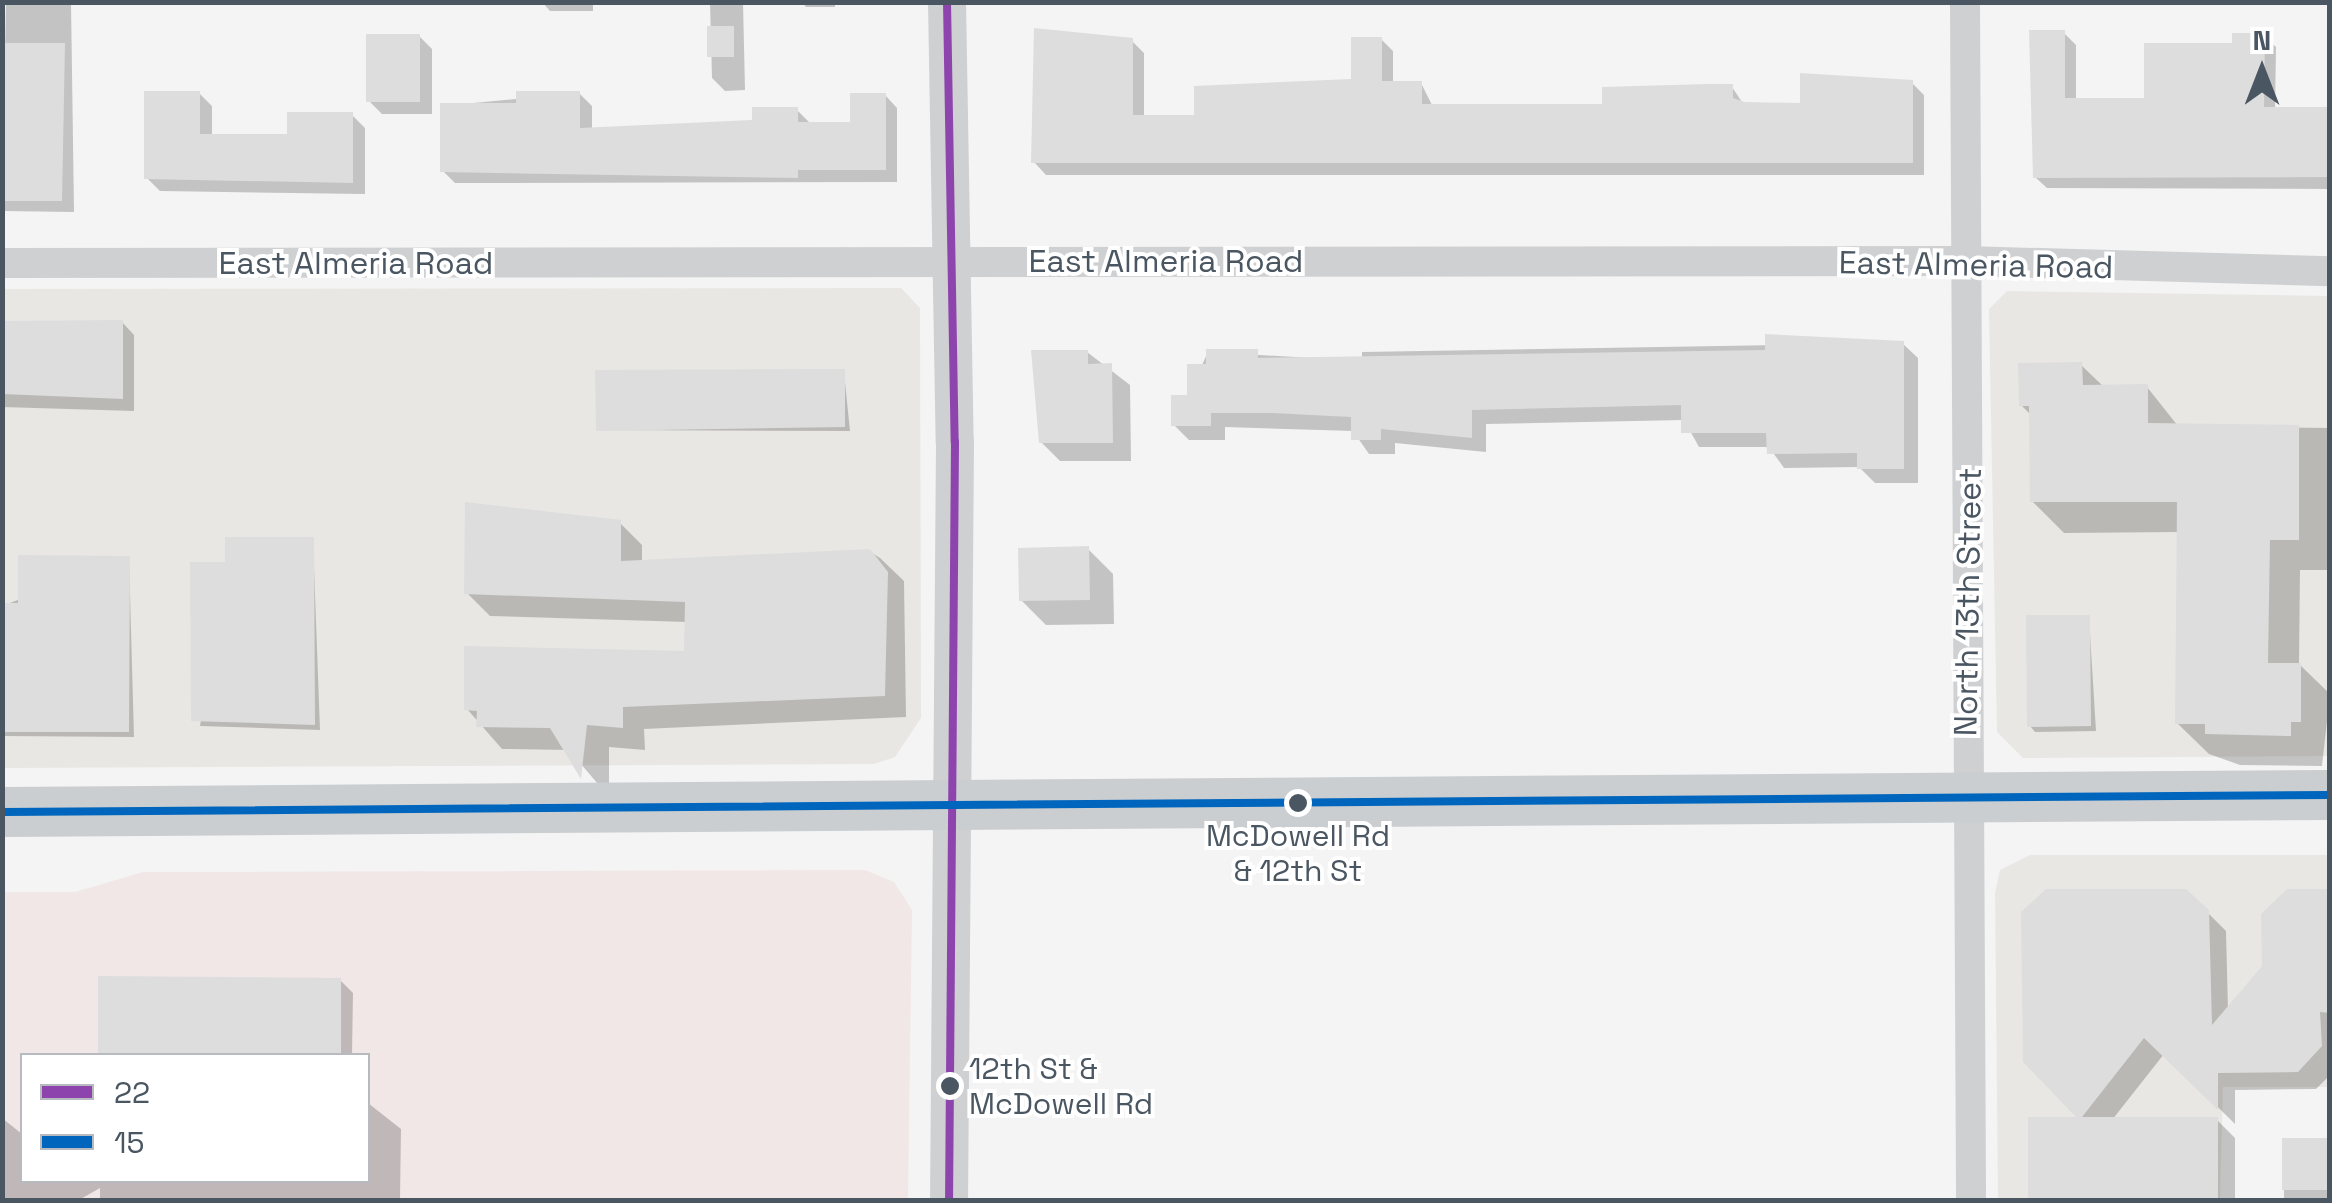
<!DOCTYPE html>
<html>
<head>
<meta charset="utf-8">
<style>
  body { margin:0 }
  #map { position:relative; width:2332px; height:1203px; overflow:hidden; background:#f4f4f4; font-family:"Space Grotesk",sans-serif }
  div>[style] { position:absolute }
  .commercial>* { inset:0; background:#e8e7e3 }
  .medical>* { inset:0; background:#f1e7e6 }
  .shadow>* { inset:0; background:#0003 }
  .building>* { inset:0; background:#ddddde }
  .minor>* { height:30px; margin:-15px; padding:0 15px; transform-origin:15px; border-radius:15px; background:#ced0d2 }
  .tertiary>* { height:38px; margin:-19px; padding:0 19px; transform-origin:19px; border-radius:19px; background:#ced0d2 }
  .primary>* { height:50px; margin:-25px; padding:0 25px; transform-origin:25px; border-radius:25px; background:#caced1 }
  .bus-1>* { height:8px; margin:-4px; padding:0 4px; transform-origin:4px; border-radius:4px; background:#8e44ad }
  .bus-2>* { height:8px; margin:-4px; padding:0 4px; transform-origin:4px; border-radius:4px; background:#0065bd }
  .dots>* { width:28px; height:28px; translate:-50% -50%; box-sizing:border-box; border:5px solid #fff; border-radius:50% }
  span { translate:-50% -50%; white-space:nowrap; text-align:center; line-height:1.15; -webkit-text-stroke:8px #fff; paint-order:stroke }
  .bus-label { font-size:30px; color:#4a5661 }
  .left { translate:0 -50%; text-align:left }
  .street-label { font-size:32px; color:#4a5661 }
  .frame { position:absolute; inset:0; border:5px solid #4a5661; pointer-events:none }
  .legend { position:absolute; left:20px; top:1053px; width:350px; height:130px; box-sizing:border-box; background:#fff; border:2px solid #b7bbc0; margin:0; padding:12px 18px; list-style:none; font-size:30px; color:#4a5661 }
  .legend li { display:flex; align-items:center; gap:20px; height:50px }
  .legend b { width:50px; border:2px solid #b7bbc0 }
  .north { position:absolute; left:2212px; top:20px; width:100px; height:100px; -webkit-text-stroke:8px #fff; paint-order:stroke; rotate:0deg; font-size:28px; font-weight:700; line-height:40px; text-align:center; color:#4a5661 }
  .north::after { content:''; display:block; margin:auto; width:35px; height:45px; background:#4a5661; clip-path:polygon(50% 0,100% 100%,50% 72%,0 100%) }
</style>
</head>
<body>
<div id="map">
  <div class="commercial">
    <div style="clip-path:polygon(901px 288px,920px 308px,921px 718px,895px 757px,874px 764px,3px 768px,2px 289px)"></div>
    <div style="clip-path:polygon(2007px 291px,2329px 296px,2329px 756px,2023px 758px,1997px 732px,1989px 309px)"></div>
    <div style="clip-path:polygon(2030px 855px,2329px 855px,2329px 1087px,2223px 1087px,2220px 1200px,1998px 1200px,1995px 893px,2000px 870px)"></div>
  </div>
  <div class="medical">
    <div style="clip-path:polygon(evenodd,865px 870px,894px 882px,912px 910px,908px 1200px,3px 1200px,3px 892px,75px 892px,143px 872px,865px 870px,22px 1056px,368px 1056px,368px 1180px,22px 1180px,22px 1056px)"></div>
  </div>
  <div class="shadow">
    <div style="clip-path:polygon(6px 2px,71px 2px,74px 212px,2px 211px)"></div>
    <div style="clip-path:polygon(542px 2px,593px 2px,593px 11px,550px 11px)"></div>
    <div style="clip-path:polygon(710px 2px,743px 2px,745px 90px,725px 91px,712px 78px)"></div>
    <div style="clip-path:polygon(802px 2px,835px 2px,835px 7px,806px 7px)"></div>
    <div style="clip-path:polygon(2064px 33px,2076px 45px,2076px 101px,2146px 101px,2264px 36px,2276px 47px,2275px 110px,2330px 114px,2330px 189px,2047px 188px,2035px 177px)"></div>
    <div style="clip-path:polygon(419px 36px,432px 49px,432px 114px,382px 114px,369px 101px)"></div>
    <div style="clip-path:polygon(1381px 39px,1393px 51px,1393px 83px,1421px 83px,1433px 107px,1605px 107px,1732px 87px,1744px 105px,1802px 106px,1912px 83px,1924px 95px,1924px 175px,1046px 175px,1034px 162px,1132px 41px,1144px 53px,1144px 117px,1197px 117px,1353px 82px)"></div>
    <div style="clip-path:polygon(199px 93px,212px 106px,212px 137px,289px 137px,352px 115px,365px 128px,365px 194px,160px 191px,147px 178px)"></div>
    <div style="clip-path:polygon(579px 93px,592px 106px,592px 130px,754px 122px,797px 110px,809px 122px,852px 124px,885px 95px,897px 108px,897px 182px,455px 183px,442px 170px,442px 106px)"></div>
    <div style="clip-path:polygon(122px 322px,134px 335px,134px 411px,2px 407px,2px 323px)"></div>
    <div style="clip-path:polygon(1902px 343px,1918px 358px,1918px 483px,1875px 483px,1859px 467px,1784px 468px,1769px 447px,1699px 447px,1684px 420px,1486px 424px,1486px 452px,1395px 443px,1395px 454px,1369px 454px,1353px 431px,1225px 427px,1225px 440px,1189px 440px,1174px 425px,1208px 352px,1362px 361px,1362px 352px)"></div>
    <div style="clip-path:polygon(1087px 352px,1130px 385px,1131px 461px,1060px 461px,1041px 442px)"></div>
    <div style="clip-path:polygon(2081px 365px,2104px 387px,2147px 387px,2178px 426px,2330px 428px,2330px 570px,2300px 570px,2299px 664px,2330px 694px,2322px 766px,2240px 765px,2209px 754px,2177px 723px,2179px 532px,2064px 533px,2032px 501px,2032px 416px,2021px 405px)"></div>
    <div style="clip-path:polygon(844px 372px,850px 431px,598px 430px)"></div>
    <div style="clip-path:polygon(619px 522px,642px 545px,642px 562px,869px 551px,880px 558px,904px 581px,906px 717px,644px 729px,645px 750px,609px 747px,609px 797px,569px 750px,502px 749px,467px 709px,686px 654px,687px 622px,490px 616px,467px 593px)"></div>
    <div style="clip-path:polygon(313px 539px,320px 730px,200px 726px,227px 564px)"></div>
    <div style="clip-path:polygon(1088px 549px,1113px 574px,1114px 624px,1046px 625px,1021px 600px)"></div>
    <div style="clip-path:polygon(129px 558px,134px 737px,2px 736px,2px 606px)"></div>
    <div style="clip-path:polygon(2089px 617px,2096px 731px,2035px 732px,2030px 726px)"></div>
    <div style="clip-path:polygon(2330px 892px,2330px 1075px,2316px 1089px,2235px 1090px,2235px 1124px,2164px 1054px,2112px 1120px,2217px 1120px,2235px 1138px,2235px 1200px,2030px 1200px,2030px 1120px,2082px 1120px,2025px 1061px,2207px 912px,2226px 931px,2228px 1010px)"></div>
    <div style="clip-path:polygon(340px 980px,353px 993px,352px 1056px,100px 1056px)"></div>
    <div style="clip-path:polygon(368px 1103px,401px 1129px,400px 1200px,100px 1200px,100px 1188px,79px 1200px,2px 1200px,2px 1118px,22px 1134px,22px 1180px,368px 1180px)"></div>
    <div style="clip-path:polygon(2284px 1140px,2330px 1140px,2330px 1200px,2284px 1200px)"></div>
  </div>
  <div class="building">
    <div style="clip-path:polygon(707px 26px,734px 26px,734px 57px,707px 57px)"></div>
    <div style="clip-path:polygon(1034px 28px,1133px 38px,1133px 115px,1194px 115px,1194px 86px,1351px 79px,1351px 37px,1382px 37px,1382px 81px,1422px 81px,1422px 104px,1602px 104px,1602px 87px,1707px 84px,1733px 84px,1733px 98px,1745px 102px,1800px 103px,1800px 73px,1913px 80px,1913px 163px,1031px 163px)"></div>
    <div style="clip-path:polygon(2029px 30px,2065px 30px,2065px 98px,2144px 98px,2144px 43px,2232px 43px,2232px 33px,2265px 33px,2264px 107px,2330px 107px,2330px 177px,2033px 178px)"></div>
    <div style="clip-path:polygon(366px 34px,420px 34px,420px 102px,366px 102px)"></div>
    <div style="clip-path:polygon(2px 43px,65px 43px,62px 201px,2px 201px)"></div>
    <div style="clip-path:polygon(144px 91px,200px 91px,200px 134px,287px 134px,287px 112px,353px 112px,353px 183px,144px 179px)"></div>
    <div style="clip-path:polygon(516px 91px,580px 91px,580px 128px,752px 120px,752px 107px,798px 107px,798px 122px,850px 122px,850px 93px,886px 93px,886px 170px,798px 170px,798px 178px,440px 172px,440px 103px,516px 103px)"></div>
    <div style="clip-path:polygon(123px 320px,123px 399px,2px 394px,2px 321px)"></div>
    <div style="clip-path:polygon(1765px 334px,1904px 341px,1904px 469px,1857px 469px,1857px 453px,1767px 454px,1766px 433px,1681px 433px,1681px 405px,1472px 410px,1472px 438px,1381px 429px,1381px 440px,1351px 440px,1351px 417px,1272px 413px,1211px 413px,1211px 426px,1171px 426px,1171px 395px,1187px 395px,1187px 364px,1206px 364px,1206px 349px,1258px 349px,1258px 358px,1765px 350px)"></div>
    <div style="clip-path:polygon(1031px 350px,1088px 350px,1088px 364px,1112px 363px,1113px 443px,1039px 443px)"></div>
    <div style="clip-path:polygon(2082px 362px,2083px 385px,2148px 384px,2148px 423px,2299px 425px,2299px 540px,2270px 540px,2268px 663px,2301px 663px,2301px 722px,2291px 722px,2291px 736px,2205px 734px,2205px 724px,2175px 724px,2177px 502px,2030px 502px,2029px 406px,2019px 406px,2018px 363px)"></div>
    <div style="clip-path:polygon(845px 369px,845px 427px,596px 431px,595px 370px)"></div>
    <div style="clip-path:polygon(465px 502px,621px 520px,621px 561px,870px 549px,888px 572px,885px 696px,623px 707px,623px 728px,587px 725px,581px 779px,550px 728px,476px 727px,477px 711px,464px 710px,464px 646px,684px 651px,685px 602px,464px 594px)"></div>
    <div style="clip-path:polygon(225px 537px,314px 537px,315px 725px,191px 721px,190px 562px,225px 562px)"></div>
    <div style="clip-path:polygon(1089px 546px,1090px 600px,1019px 601px,1018px 548px)"></div>
    <div style="clip-path:polygon(18px 555px,130px 556px,129px 732px,2px 732px,2px 603px,18px 603px)"></div>
    <div style="clip-path:polygon(2026px 615px,2090px 615px,2091px 726px,2027px 727px)"></div>
    <div style="clip-path:polygon(2046px 889px,2186px 889px,2209px 910px,2212px 1025px,2262px 966px,2261px 914px,2287px 889px,2330px 889px,2330px 1013px,2320px 1012px,2322px 1046px,2298px 1072px,2218px 1073px,2218px 1110px,2144px 1038px,2082px 1117px,2218px 1117px,2218px 1200px,2028px 1200px,2028px 1117px,2076px 1117px,2023px 1062px,2021px 912px)"></div>
    <div style="clip-path:polygon(98px 976px,341px 978px,341px 1056px,98px 1056px)"></div>
    <div style="clip-path:polygon(2282px 1138px,2330px 1138px,2330px 1190px,2282px 1190px)"></div>
  </div>
  <div class="minor">
    <div style="left:1965px;top:2px;width:1198px;rotate:89.71deg"></div>
    <div style="left:2px;top:263px;width:1964px;rotate:-0.06deg"></div>
    <div style="left:1966px;top:261px;width:364px;rotate:1.6deg"></div>
  </div>
  <div class="tertiary">
    <div style="left:947px;top:2px;width:440px;rotate:89deg"></div>
    <div style="left:955px;top:442px;width:758px;rotate:90.45deg"></div>
  </div>
  <div class="primary">
    <div style="left:2px;top:812px;width:2328px;rotate:-0.42deg"></div>
  </div>
  <div class="bus-1">
    <div style="left:947px;top:2px;width:440px;rotate:89deg"></div>
    <div style="left:955px;top:442px;width:758px;rotate:90.45deg"></div>
  </div>
  <div class="bus-2">
    <div style="left:2px;top:812px;width:2328px;rotate:-0.42deg"></div>
  </div>
  <div class="dots">
    <div style="left:1298px;top:803px;background:#4a5661"></div>
    <div style="left:950px;top:1086px;background:#4a5661"></div>
  </div>
  <div class="bus-label">
    <span style="left:1298px;top:853px">McDowell Rd<br>&amp; 12th St</span>
    <span class="left" style="left:969px;top:1086px">12th St &amp;<br>McDowell Rd</span>
  </div>
  <div class="street-label">
    <span style="left:1166px;top:261px">East Almeria Road</span>
    <span style="left:356px;top:263px">East Almeria Road</span>
    <span style="left:1976px;top:265px;rotate:1deg">East Almeria Road</span>
    <span style="left:1968px;top:602px;rotate:-89deg">North 13th Street</span>
  </div>
  <div class="frame"></div>
  <ul class="legend">
  <li><b style="height:12px;background:#8e44ad"></b>22</li>
  <li><b style="height:12px;background:#0065bd"></b>15</li>
  </ul>
  <div class="north">N</div>
</div>
</body>
</html>
